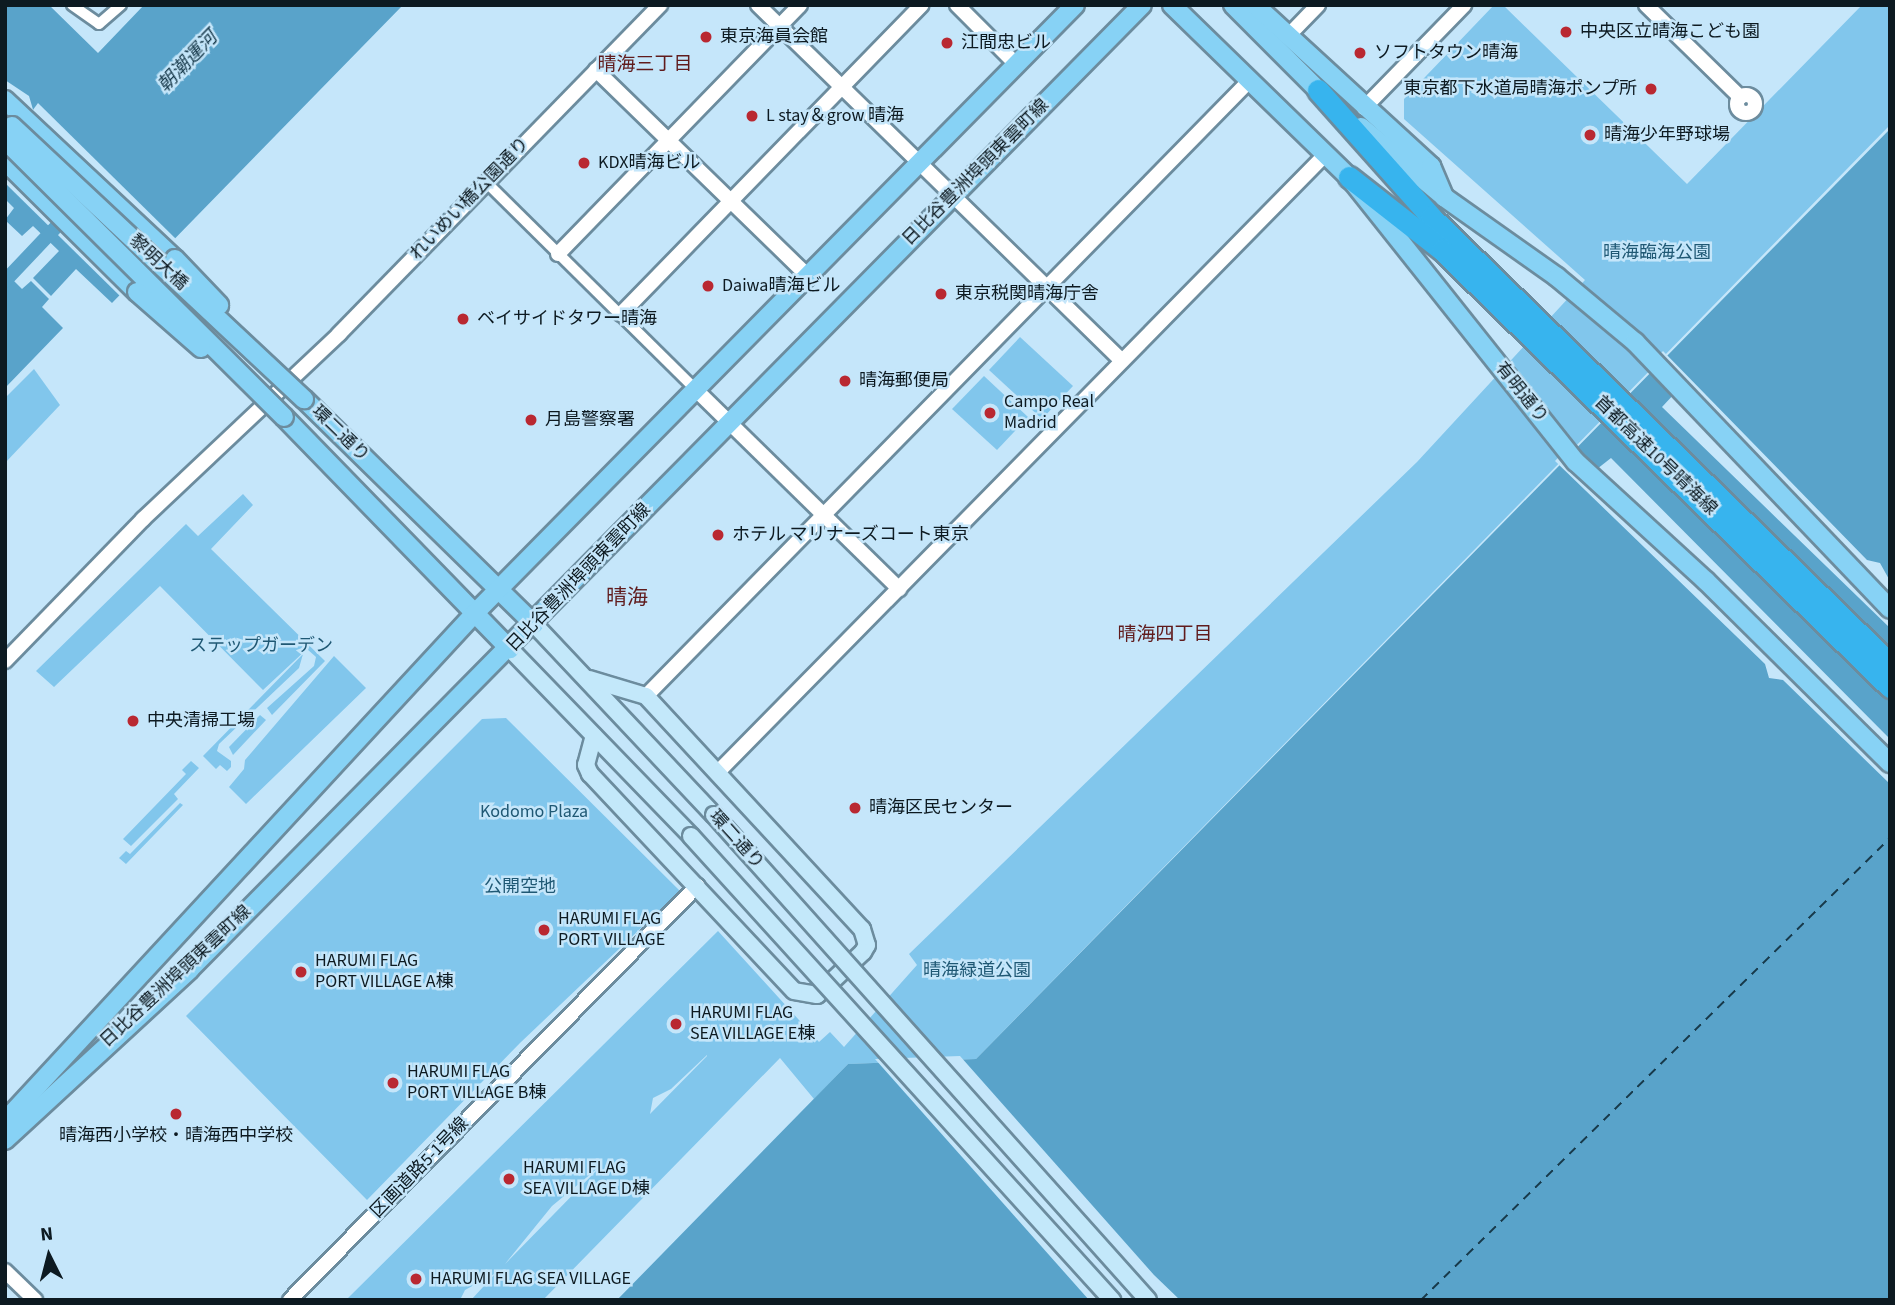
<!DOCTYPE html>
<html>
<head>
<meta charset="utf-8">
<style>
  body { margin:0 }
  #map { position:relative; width:1895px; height:1305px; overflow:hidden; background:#c5e6fa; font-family:"Source Sans 3","Noto Sans JP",sans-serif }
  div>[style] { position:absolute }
  .green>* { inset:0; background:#81c6ec }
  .water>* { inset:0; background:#59a3ca }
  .pier>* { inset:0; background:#c5e6fa }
  .canal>* { height:14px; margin:-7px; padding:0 7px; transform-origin:7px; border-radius:7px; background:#59a3ca }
  .ferry>* { height:2px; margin-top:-1px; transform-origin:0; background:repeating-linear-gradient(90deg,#17394a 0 9px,transparent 0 16px) }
  .roads { filter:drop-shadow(2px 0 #6c8c9e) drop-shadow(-2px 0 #6c8c9e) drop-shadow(0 2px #6c8c9e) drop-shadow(0 -2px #6c8c9e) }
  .minor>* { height:10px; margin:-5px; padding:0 5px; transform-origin:5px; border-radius:5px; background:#fff }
  .tertiary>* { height:14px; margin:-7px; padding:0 7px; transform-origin:7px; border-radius:7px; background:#fff }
  .tertiary>.ring { margin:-7px; padding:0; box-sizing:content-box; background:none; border:14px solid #fff; border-radius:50% }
  .secondary>* { height:16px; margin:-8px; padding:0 8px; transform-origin:8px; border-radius:8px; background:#c3e8fa }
  .primary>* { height:18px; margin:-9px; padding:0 9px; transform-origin:9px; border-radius:9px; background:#87d2f5 }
  .motorway>* { height:21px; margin:-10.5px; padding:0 10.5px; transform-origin:10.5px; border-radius:10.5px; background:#37b4ee }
  .bridges { filter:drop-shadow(2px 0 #6c8c9e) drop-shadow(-2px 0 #6c8c9e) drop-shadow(0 2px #6c8c9e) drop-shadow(0 -2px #6c8c9e) }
  .secondary-bridge>* { height:16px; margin:-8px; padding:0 8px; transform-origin:8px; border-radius:8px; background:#c3e8fa }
  .primary-bridge>* { height:18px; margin:-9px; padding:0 9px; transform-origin:9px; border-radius:9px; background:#87d2f5 }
  .dots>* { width:19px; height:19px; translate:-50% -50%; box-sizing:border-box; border:4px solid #c5e6fa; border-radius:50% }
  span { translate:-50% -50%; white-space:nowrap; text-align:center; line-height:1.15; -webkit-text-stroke:5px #c5e6fa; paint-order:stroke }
  .poi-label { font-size:18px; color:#0d1a21 }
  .left { translate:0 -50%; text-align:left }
  .right { translate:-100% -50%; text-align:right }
  .street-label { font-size:18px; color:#0d1a21 }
  .park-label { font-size:18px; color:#1f5874 }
  .water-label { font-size:19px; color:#17394a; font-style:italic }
  .neighbourhood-label { font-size:19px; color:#601b1c }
  .quarter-label { font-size:21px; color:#601b1c }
  .frame { position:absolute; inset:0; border:7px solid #0d1a21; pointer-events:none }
  .north { position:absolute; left:14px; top:1221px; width:70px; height:70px; -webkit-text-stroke:5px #c5e6fa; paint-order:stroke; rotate:354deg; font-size:19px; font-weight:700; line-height:28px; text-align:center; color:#0d1a21 }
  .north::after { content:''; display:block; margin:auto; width:24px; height:32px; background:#0d1a21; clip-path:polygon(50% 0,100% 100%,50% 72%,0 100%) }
</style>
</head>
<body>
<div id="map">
  <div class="green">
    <div style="clip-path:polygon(evenodd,1494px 5px,1503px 5px,1687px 184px,1862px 5px,1890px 5px,1890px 125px,976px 1059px,848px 1064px,814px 1099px,780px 1058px,543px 1300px,471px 1300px,496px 1273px,465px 1290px,460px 1300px,346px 1300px,718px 931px,819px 1042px,830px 1032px,844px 1047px,917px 965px,909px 954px,1417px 462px,1585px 280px,1404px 119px,1404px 99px,1494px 5px,707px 1055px,707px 1056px,650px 1114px,653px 1098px,671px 1089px,707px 1055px,1494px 5px,598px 1168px,598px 1169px,505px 1264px,552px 1206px,598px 1168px)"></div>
    <div style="clip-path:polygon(1020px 337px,1073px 386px,1042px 419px,989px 370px)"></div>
    <div style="clip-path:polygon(34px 369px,60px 405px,5px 463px,5px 398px)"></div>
    <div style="clip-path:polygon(984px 376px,1028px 417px,997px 450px,952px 409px)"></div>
    <div style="clip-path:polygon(243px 494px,253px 505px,211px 549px,325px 661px,272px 715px,267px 708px,314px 666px,316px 657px,307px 649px,263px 690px,160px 586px,54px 687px,36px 671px,186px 524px,198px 536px)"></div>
    <div style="clip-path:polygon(303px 654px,299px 668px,219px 744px,217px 751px,231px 761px,231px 767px,227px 771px,220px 765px,216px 769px,203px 756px)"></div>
    <div style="clip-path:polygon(334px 656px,366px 688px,246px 804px,229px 787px,244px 769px,245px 760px)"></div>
    <div style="clip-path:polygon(260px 715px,266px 720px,233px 755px,229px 747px)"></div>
    <div style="clip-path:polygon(506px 718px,680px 891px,520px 1043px,367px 1200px,186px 1016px,482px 719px)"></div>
    <div style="clip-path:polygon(191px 761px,199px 768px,174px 794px,178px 799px,131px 846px,123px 839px,186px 774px,182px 770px)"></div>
    <div style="clip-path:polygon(180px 803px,183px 805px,126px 864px,119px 858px,126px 851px,130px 854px)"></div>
  </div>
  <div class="water">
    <div style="clip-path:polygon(5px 5px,49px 5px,98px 53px,144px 5px,403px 5px,112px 303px,76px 269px,51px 296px,33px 278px,59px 251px,33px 226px,22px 236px,5px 220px,14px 208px,5px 199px,5px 152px,34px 113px,29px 96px,5px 80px)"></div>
    <div style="clip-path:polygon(1890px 129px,1890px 1300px,617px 1300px,848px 1064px,976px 1059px)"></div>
    <div style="clip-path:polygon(5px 272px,22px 289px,31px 281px,49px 299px,42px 307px,63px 328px,5px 388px)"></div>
  </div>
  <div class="pier">
    <div style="clip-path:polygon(38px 103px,177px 240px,121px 297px,5px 183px,5px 148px)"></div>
    <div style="clip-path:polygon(1663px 351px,1867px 560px,1880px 563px,1890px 581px,1890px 628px,1662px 407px,1675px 393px,1648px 366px)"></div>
    <div style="clip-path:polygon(1572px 443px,1597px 469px,1611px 458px,1890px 739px,1890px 784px,1783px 680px,1769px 678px,1765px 664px,1555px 461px)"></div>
    <div style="clip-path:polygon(960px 1056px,1154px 1275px,1180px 1300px,1089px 1300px,875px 1059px)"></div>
  </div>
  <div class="canal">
    <div style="left:5px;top:281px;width:76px;rotate:-46.6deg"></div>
  </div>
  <div class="ferry">
    <div style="left:1421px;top:1300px;width:658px;rotate:-44.57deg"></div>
  </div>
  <div class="roads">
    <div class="minor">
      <div style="left:72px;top:5px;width:33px;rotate:35deg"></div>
      <div style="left:99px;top:24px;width:29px;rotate:-41deg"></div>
      <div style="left:486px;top:182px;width:294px;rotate:44.7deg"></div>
    </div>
    <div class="tertiary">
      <div style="left:758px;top:5px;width:509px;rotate:44.36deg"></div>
      <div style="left:957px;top:5px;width:83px;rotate:45deg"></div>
      <div style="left:1646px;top:5px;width:132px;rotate:44.4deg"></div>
      <div style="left:1289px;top:35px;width:42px;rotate:-46deg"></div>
      <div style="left:596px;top:70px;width:296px;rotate:44.2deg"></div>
      <div class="ring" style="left:1737px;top:95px;width:4px;height:4px"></div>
      <div style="left:1364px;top:108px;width:144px;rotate:-45.8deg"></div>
      <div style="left:558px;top:254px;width:347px;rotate:-45.8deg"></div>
      <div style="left:621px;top:314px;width:431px;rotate:-45.8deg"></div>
      <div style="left:695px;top:389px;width:286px;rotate:44.4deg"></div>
      <div style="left:5px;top:661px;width:198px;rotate:-45.8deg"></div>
      <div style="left:143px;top:519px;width:270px;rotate:-43.3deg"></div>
      <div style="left:339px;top:334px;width:460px;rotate:-45.7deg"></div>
      <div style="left:646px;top:696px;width:863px;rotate:-45.56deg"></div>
      <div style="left:718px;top:772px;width:867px;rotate:-45.47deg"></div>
      <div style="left:5px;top:1271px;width:42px;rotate:44deg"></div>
      <div style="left:290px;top:1300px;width:581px;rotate:-45.49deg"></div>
    </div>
    <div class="secondary">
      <div style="left:534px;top:624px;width:262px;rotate:46.7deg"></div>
      <div style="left:510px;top:649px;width:260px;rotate:45.9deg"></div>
      <div style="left:589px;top:679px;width:59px;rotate:16.6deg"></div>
      <div style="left:646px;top:696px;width:318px;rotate:47.2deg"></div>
      <div style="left:862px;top:929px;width:17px;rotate:73deg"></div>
      <div style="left:867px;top:945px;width:8px;rotate:120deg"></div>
      <div style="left:863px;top:952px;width:63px;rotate:136.9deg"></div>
      <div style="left:817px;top:995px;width:23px;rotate:-170deg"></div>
      <div style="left:794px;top:991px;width:298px;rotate:-133.2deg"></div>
      <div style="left:590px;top:774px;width:10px;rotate:-114deg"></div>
      <div style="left:586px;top:765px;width:30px;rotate:-75deg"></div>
    </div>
    <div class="primary">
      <div style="left:1172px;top:5px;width:247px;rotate:44.2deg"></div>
      <div style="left:1349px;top:177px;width:364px;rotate:51.5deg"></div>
      <div style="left:1576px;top:462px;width:176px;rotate:42.5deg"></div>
      <div style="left:1706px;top:581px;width:259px;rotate:44.7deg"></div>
      <div style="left:1233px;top:5px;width:132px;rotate:45deg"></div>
      <div style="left:1255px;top:5px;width:239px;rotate:42.5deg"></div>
      <div style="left:1431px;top:166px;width:34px;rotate:67deg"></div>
      <div style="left:5px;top:100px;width:233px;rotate:43.1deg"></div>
      <div style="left:1361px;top:127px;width:109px;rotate:40.1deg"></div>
      <div style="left:1444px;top:197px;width:138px;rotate:35.3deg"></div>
      <div style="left:1557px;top:277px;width:102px;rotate:39.8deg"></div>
      <div style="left:1635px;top:342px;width:369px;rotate:46.3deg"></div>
      <div style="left:5px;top:161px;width:186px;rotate:44.8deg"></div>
      <div style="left:304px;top:399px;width:322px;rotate:44.4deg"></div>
      <div style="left:284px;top:417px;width:324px;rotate:45.8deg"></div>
      <div style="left:5px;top:1121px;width:692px;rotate:-47.23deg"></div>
      <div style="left:475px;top:613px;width:854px;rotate:-45.38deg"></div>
      <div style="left:5px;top:1140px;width:251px;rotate:-42.7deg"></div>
      <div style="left:189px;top:970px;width:1356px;rotate:-45.36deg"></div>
    </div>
    <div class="motorway">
      <div style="left:1318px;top:90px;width:170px;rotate:48.3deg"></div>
      <div style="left:1431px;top:217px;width:641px;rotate:44.24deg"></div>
      <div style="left:1349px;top:177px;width:118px;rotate:38.1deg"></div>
      <div style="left:1442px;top:250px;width:626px;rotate:44.29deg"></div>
    </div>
  </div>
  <div class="bridges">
    <div class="secondary-bridge">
      <div style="left:714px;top:815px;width:651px;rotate:48.18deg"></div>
      <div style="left:691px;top:836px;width:627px;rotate:47.78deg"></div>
    </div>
    <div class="primary-bridge">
      <div style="left:12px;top:126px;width:400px;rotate:43.1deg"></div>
      <div style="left:5px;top:140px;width:393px;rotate:44.8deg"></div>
      <div style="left:175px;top:259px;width:64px;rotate:46.3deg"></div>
      <div style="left:137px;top:292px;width:85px;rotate:41.2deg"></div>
    </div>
  </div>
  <div class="dots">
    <div style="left:1566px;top:32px;background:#b92831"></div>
    <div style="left:706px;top:37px;background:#b92831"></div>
    <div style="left:947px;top:43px;background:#b92831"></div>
    <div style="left:1360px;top:53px;background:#b92831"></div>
    <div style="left:1651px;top:89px;background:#b92831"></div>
    <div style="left:752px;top:116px;background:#b92831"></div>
    <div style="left:1590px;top:135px;background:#b92831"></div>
    <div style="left:584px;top:163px;background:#b92831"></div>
    <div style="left:708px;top:286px;background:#b92831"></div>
    <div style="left:941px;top:294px;background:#b92831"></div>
    <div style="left:463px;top:319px;background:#b92831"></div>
    <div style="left:845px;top:381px;background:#b92831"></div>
    <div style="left:990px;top:413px;background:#b92831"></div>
    <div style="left:531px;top:420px;background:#b92831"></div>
    <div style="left:718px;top:535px;background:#b92831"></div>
    <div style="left:133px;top:721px;background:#b92831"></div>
    <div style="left:855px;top:808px;background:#b92831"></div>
    <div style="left:544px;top:930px;background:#b92831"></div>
    <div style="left:301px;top:972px;background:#b92831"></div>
    <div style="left:676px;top:1024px;background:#b92831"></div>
    <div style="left:393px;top:1083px;background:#b92831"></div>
    <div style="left:176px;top:1114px;background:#b92831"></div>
    <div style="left:509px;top:1179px;background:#b92831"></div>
    <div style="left:416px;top:1279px;background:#b92831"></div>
  </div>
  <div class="poi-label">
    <span class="left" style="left:1580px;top:32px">中央区立晴海こども園</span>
    <span class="left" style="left:720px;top:37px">東京海員会館</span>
    <span class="left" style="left:961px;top:43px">江間忠ビル</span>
    <span class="left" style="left:1374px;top:53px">ソフトタウン晴海</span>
    <span class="right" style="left:1637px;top:89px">東京都下水道局晴海ポンプ所</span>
    <span class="left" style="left:766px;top:116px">L stay＆grow 晴海</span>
    <span class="left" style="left:1604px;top:135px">晴海少年野球場</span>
    <span class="left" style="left:598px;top:163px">KDX晴海ビル</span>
    <span class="left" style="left:722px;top:286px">Daiwa晴海ビル</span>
    <span class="left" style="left:955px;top:294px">東京税関晴海庁舎</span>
    <span class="left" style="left:477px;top:319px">ベイサイドタワー晴海</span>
    <span class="left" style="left:859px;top:381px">晴海郵便局</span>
    <span class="left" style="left:1004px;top:413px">Campo Real<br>Madrid</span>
    <span class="left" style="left:545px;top:420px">月島警察署</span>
    <span class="left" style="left:732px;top:535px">ホテル マリナーズコート東京</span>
    <span class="left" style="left:147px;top:721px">中央清掃工場</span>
    <span class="left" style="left:869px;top:808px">晴海区民センター</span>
    <span class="left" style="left:558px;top:930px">HARUMI FLAG<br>PORT VILLAGE</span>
    <span class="left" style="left:315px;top:972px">HARUMI FLAG<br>PORT VILLAGE A棟</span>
    <span class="left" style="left:690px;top:1024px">HARUMI FLAG<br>SEA VILLAGE E棟</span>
    <span class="left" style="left:407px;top:1083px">HARUMI FLAG<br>PORT VILLAGE B棟</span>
    <span style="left:176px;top:1136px">晴海西小学校・晴海西中学校</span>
    <span class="left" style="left:523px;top:1179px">HARUMI FLAG<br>SEA VILLAGE D棟</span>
    <span class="left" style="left:430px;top:1279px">HARUMI FLAG SEA VILLAGE</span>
  </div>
  <div class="street-label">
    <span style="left:976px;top:173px;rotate:-45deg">日比谷豊洲埠頭東雲町線</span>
    <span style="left:470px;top:199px;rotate:-46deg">れいめい橋公園通り</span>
    <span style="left:158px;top:263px;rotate:43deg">黎明大橋</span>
    <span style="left:1521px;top:393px;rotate:51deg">有明通り</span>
    <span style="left:340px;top:434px;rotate:44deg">環二通り</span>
    <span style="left:1655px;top:456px;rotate:44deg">首都高速10号晴海線</span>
    <span style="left:579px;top:578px;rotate:-46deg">日比谷豊洲埠頭東雲町線</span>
    <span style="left:736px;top:840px;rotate:48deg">環二通り</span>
    <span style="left:176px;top:977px;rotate:-43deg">日比谷豊洲埠頭東雲町線</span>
    <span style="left:420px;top:1168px;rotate:-46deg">区画道路5-1号線</span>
  </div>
  <div class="park-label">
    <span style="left:1657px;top:253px">晴海臨海公園</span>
    <span style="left:261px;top:646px">ステップガーデン</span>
    <span style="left:534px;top:812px">Kodomo Plaza</span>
    <span style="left:520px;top:887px">公開空地</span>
    <span style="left:977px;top:971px">晴海緑道公園</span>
  </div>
  <div class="water-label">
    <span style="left:188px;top:62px;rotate:-46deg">朝潮運河</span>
  </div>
  <div class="neighbourhood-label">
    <span style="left:645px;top:65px">晴海三丁目</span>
    <span style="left:1165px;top:635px">晴海四丁目</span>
  </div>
  <div class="quarter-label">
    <span style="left:627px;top:597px">晴海</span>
  </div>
  <div class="frame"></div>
  <div class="north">N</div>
</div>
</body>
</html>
